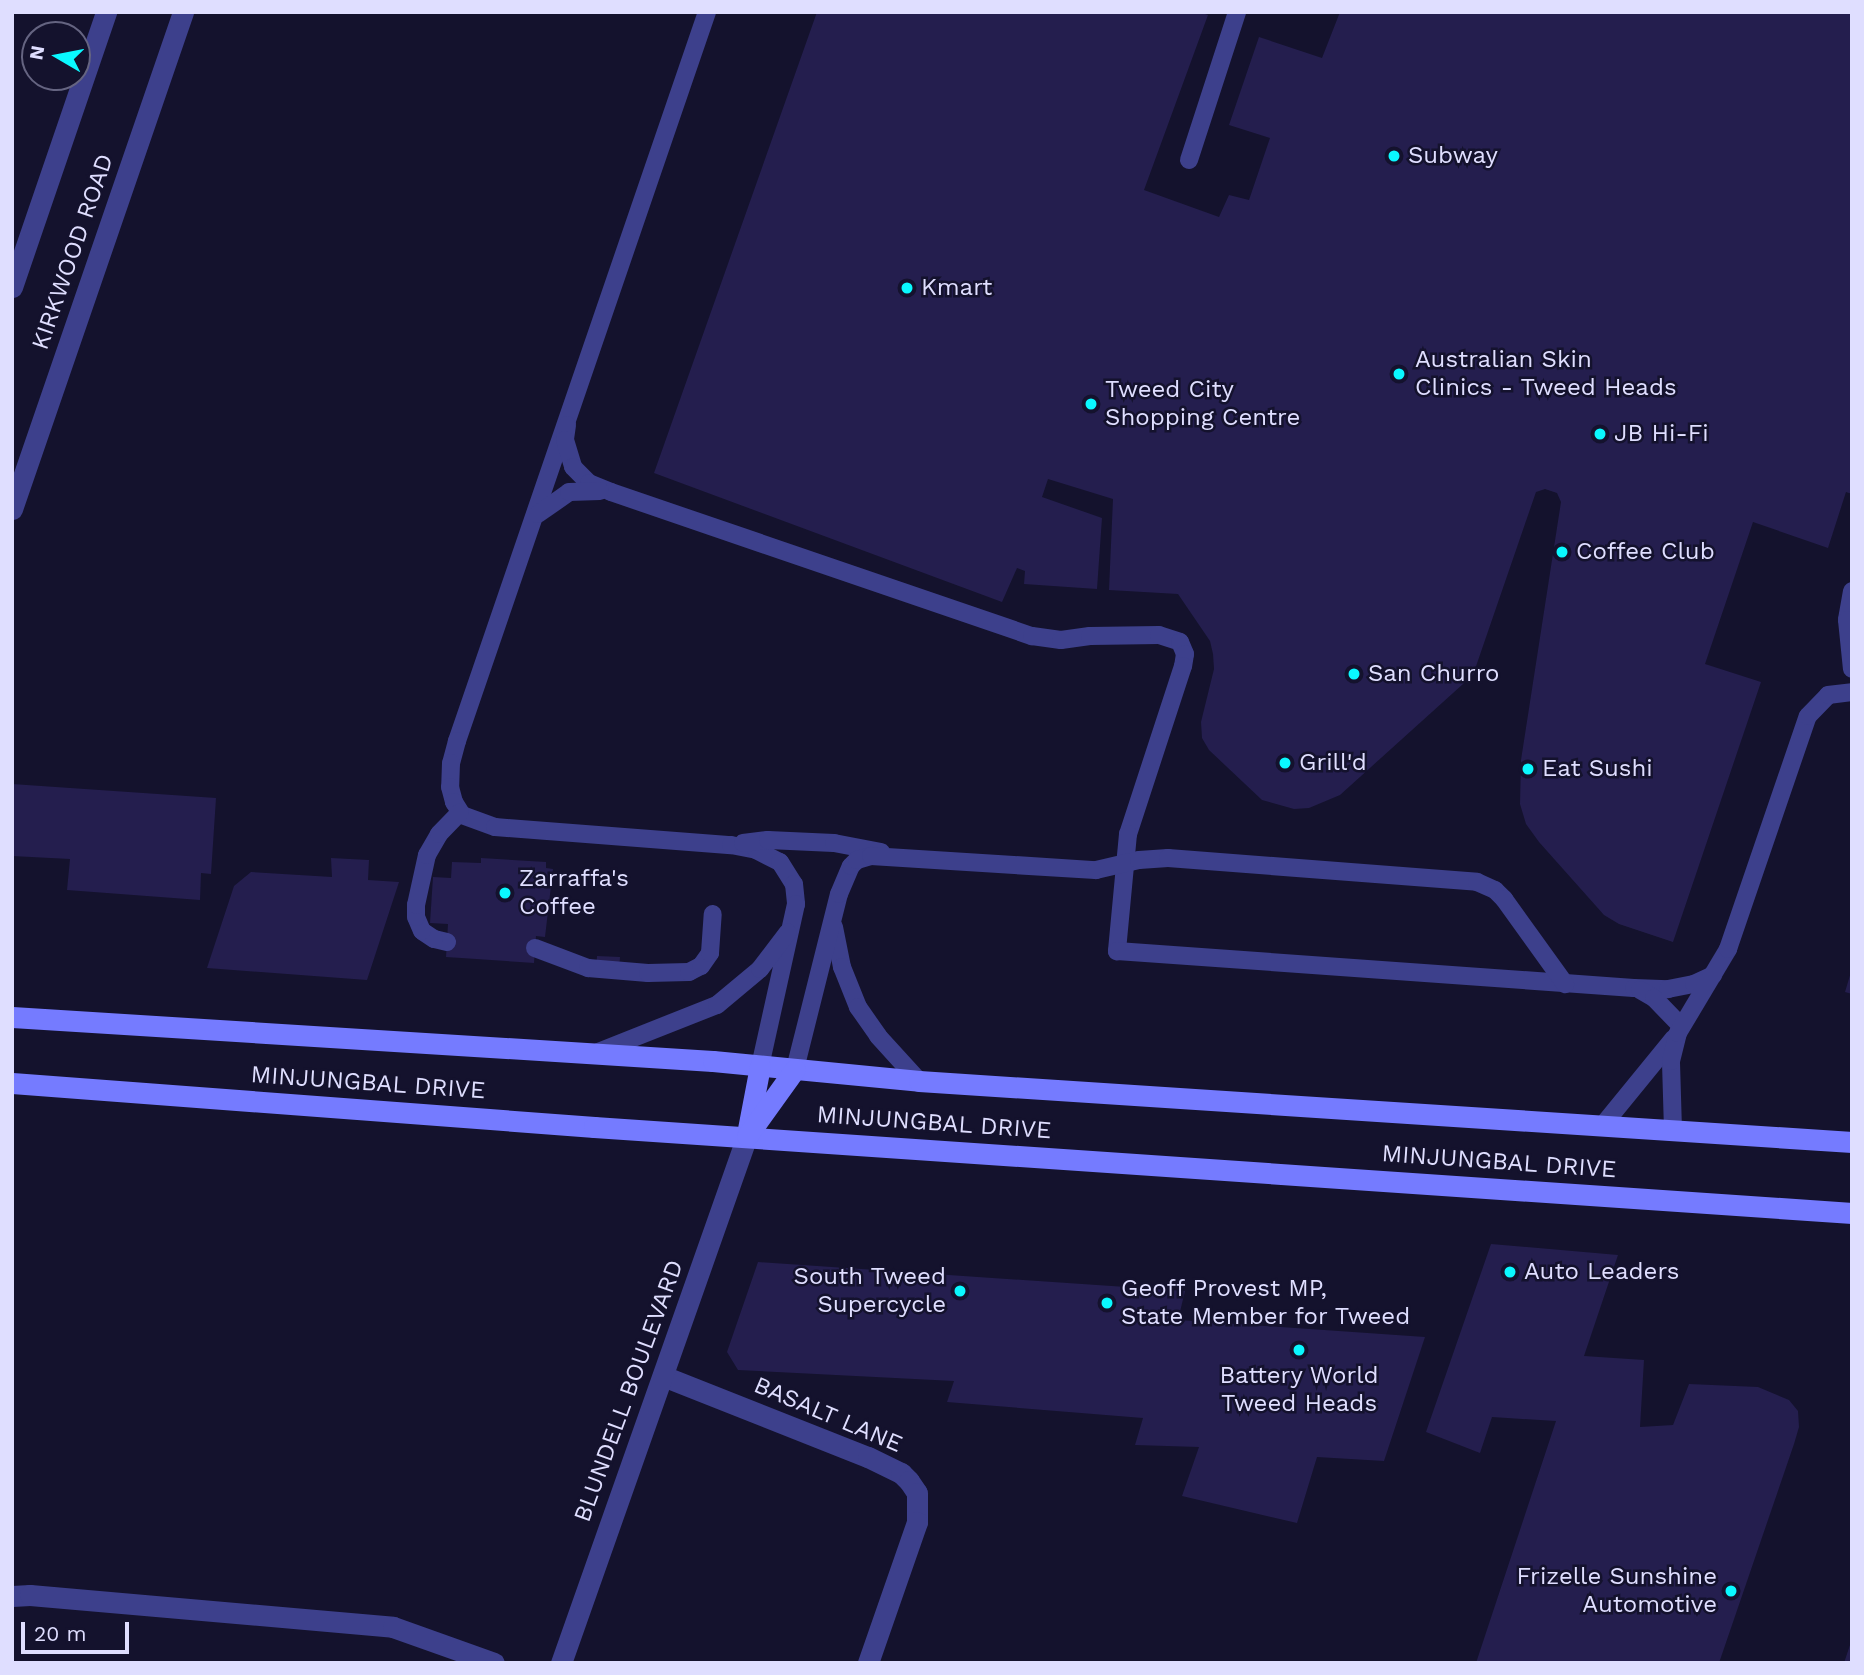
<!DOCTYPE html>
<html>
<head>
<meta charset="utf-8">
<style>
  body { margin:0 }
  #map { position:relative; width:1864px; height:1675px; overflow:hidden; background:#14122d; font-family:"Work Sans",sans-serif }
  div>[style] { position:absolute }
  .building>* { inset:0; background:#241e4e }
  .lane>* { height:18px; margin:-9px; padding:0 9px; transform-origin:9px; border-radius:9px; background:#3d408c }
  .street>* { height:21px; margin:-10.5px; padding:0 10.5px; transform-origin:10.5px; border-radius:10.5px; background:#3d408c }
  .secondary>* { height:21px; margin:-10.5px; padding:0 10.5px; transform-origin:10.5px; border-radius:10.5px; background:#757bff }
  .dots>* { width:19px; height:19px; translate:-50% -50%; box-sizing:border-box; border:4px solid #14122d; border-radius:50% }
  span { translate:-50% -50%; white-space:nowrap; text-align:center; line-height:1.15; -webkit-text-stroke:5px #14122d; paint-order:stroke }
  .poi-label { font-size:24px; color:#dfdeff }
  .left { translate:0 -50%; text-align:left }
  .right { translate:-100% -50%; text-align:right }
  .street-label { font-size:24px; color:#dfdeff }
  .frame { position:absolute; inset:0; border:14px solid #dfdeff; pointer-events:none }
  .north { position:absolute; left:21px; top:21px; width:70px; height:70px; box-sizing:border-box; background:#14122d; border:2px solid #656481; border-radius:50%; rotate:280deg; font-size:19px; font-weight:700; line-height:28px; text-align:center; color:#dfdeff }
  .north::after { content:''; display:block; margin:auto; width:24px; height:32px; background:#0af8ff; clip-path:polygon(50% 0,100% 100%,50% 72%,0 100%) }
  .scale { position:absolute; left:21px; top:1622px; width:108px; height:32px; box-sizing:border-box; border:4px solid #dfdeff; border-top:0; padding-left:9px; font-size:21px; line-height:24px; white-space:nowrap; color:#dfdeff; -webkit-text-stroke:5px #14122d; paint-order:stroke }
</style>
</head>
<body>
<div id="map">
  <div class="building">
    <div style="clip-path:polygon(817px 12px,1200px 12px,1208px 15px,1144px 190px,1219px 217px,1229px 195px,1249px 200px,1270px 138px,1229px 125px,1259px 37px,1322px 58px,1340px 12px,1852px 12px,1852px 494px,1846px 492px,1828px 548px,1753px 522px,1705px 664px,1761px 682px,1673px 942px,1619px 924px,1604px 915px,1539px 842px,1526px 824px,1520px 804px,1521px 760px,1561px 502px,1557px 493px,1545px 489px,1536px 492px,1473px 675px,1340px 795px,1309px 808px,1294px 809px,1262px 800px,1209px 750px,1202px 738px,1201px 722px,1214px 669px,1213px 654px,1210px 641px,1178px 594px,1109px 590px,1113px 499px,1048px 479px,1042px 497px,1102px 518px,1097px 589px,1024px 584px,1025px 571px,1017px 568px,1002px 602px,654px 473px)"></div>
    <div style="clip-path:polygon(12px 784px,216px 798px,211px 874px,201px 873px,200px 900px,67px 890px,70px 859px,12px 856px)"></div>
    <div style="clip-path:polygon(331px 858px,369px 860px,368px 880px,399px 882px,367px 980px,207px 968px,234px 886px,251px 872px,332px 877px)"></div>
    <div style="clip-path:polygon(481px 858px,546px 862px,546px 868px,553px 869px,545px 937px,536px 936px,534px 963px,446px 957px,448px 924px,430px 923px,433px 877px,451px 878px,452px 862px,481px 863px)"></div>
    <div style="clip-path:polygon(597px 956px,620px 957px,619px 971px,596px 969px)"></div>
    <div style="clip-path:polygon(1851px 972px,1852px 972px,1852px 994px,1845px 992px)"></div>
    <div style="clip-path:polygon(1491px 1244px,1618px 1255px,1584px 1356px,1644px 1360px,1640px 1427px,1673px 1425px,1689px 1384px,1758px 1387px,1789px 1400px,1798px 1411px,1799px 1427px,1794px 1444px,1719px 1663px,1476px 1663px,1556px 1421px,1492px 1417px,1480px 1453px,1426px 1432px)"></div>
    <div style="clip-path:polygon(758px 1262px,1185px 1291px,1178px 1320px,1425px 1337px,1384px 1461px,1317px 1457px,1297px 1523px,1182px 1496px,1199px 1447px,1135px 1445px,1143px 1418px,947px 1402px,954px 1381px,738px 1370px,727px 1352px)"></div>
    <div style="clip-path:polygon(1851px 1642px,1852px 1663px,1844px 1663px)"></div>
  </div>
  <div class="lane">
    <div style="left:707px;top:12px;width:771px;rotate:108.93deg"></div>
    <div style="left:457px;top:741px;width:23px;rotate:105deg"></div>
    <div style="left:451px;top:763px;width:24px;rotate:92deg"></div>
    <div style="left:450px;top:787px;width:16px;rotate:75deg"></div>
    <div style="left:454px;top:802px;width:15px;rotate:58deg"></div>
    <div style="left:462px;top:815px;width:35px;rotate:20deg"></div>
    <div style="left:495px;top:827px;width:237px;rotate:4.4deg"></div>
    <div style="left:731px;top:845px;width:25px;rotate:11deg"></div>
    <div style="left:756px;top:850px;width:27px;rotate:27deg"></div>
    <div style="left:780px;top:862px;width:26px;rotate:58deg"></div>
    <div style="left:794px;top:884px;width:20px;rotate:84deg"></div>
    <div style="left:796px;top:904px;width:166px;rotate:102.5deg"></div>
    <div style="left:1189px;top:160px;width:156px;rotate:-72deg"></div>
    <div style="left:567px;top:425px;width:15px;rotate:98deg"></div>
    <div style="left:565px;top:440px;width:28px;rotate:73deg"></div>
    <div style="left:573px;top:467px;width:23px;rotate:45deg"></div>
    <div style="left:589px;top:483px;width:24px;rotate:22deg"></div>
    <div style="left:611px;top:492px;width:445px;rotate:18.9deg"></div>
    <div style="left:1032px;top:636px;width:29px;rotate:8deg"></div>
    <div style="left:1061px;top:640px;width:29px;rotate:-8deg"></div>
    <div style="left:1090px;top:636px;width:69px;rotate:-0.8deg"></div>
    <div style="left:1159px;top:635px;width:22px;rotate:18deg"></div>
    <div style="left:1180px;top:642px;width:13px;rotate:67deg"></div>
    <div style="left:1185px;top:654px;width:12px;rotate:99deg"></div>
    <div style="left:1183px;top:666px;width:177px;rotate:108.1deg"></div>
    <div style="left:1128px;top:834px;width:118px;rotate:95.4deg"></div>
    <div style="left:1117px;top:951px;width:518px;rotate:4.09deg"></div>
    <div style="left:1634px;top:988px;width:34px;rotate:2deg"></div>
    <div style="left:1668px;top:989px;width:26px;rotate:-11deg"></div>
    <div style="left:1694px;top:984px;width:21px;rotate:-25deg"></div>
    <div style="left:538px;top:514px;width:38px;rotate:-35deg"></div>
    <div style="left:569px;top:492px;width:31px;rotate:-2deg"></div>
    <div style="left:1852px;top:591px;width:29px;rotate:100deg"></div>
    <div style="left:1847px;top:620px;width:49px;rotate:84.2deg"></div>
    <div style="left:743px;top:843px;width:25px;rotate:-7deg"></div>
    <div style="left:768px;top:840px;width:66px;rotate:2.6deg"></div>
    <div style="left:834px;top:843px;width:48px;rotate:10.8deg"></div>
    <div style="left:834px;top:927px;width:41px;rotate:78.7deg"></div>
    <div style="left:842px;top:967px;width:43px;rotate:68.2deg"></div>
    <div style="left:858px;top:1007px;width:35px;rotate:55deg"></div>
    <div style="left:878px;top:1036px;width:61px;rotate:47.7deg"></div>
    <div style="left:447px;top:942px;width:13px;rotate:-167deg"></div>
    <div style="left:434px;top:939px;width:14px;rotate:-146deg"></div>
    <div style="left:422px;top:931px;width:15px;rotate:-113deg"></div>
    <div style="left:416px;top:917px;width:12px;rotate:-90deg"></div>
    <div style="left:416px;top:905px;width:51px;rotate:-77.6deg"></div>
    <div style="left:427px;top:855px;width:24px;rotate:-60deg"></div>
    <div style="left:439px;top:834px;width:30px;rotate:-46deg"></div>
    <div style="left:535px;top:948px;width:57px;rotate:20.7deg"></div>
    <div style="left:588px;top:968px;width:60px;rotate:4.8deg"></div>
    <div style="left:648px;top:973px;width:41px;rotate:-1.4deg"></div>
    <div style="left:689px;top:972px;width:13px;rotate:-27deg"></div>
    <div style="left:701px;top:966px;width:16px;rotate:-55deg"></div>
    <div style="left:710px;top:953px;width:39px;rotate:-86deg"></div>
    <div style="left:1640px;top:990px;width:16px;rotate:30deg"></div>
    <div style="left:1654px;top:998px;width:39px;rotate:46deg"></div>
    <div style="left:598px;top:1052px;width:128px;rotate:-21.6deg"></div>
    <div style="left:717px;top:1005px;width:56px;rotate:-39.9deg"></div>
    <div style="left:760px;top:969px;width:46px;rotate:-52.9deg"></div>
    <div style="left:795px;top:1069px;width:180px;rotate:-75.9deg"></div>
    <div style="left:839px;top:894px;width:30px;rotate:-67deg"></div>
    <div style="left:851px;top:866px;width:8px;rotate:-45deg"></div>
    <div style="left:857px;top:860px;width:15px;rotate:-16deg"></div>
    <div style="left:871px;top:856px;width:225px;rotate:3.6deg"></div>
    <div style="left:1096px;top:870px;width:44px;rotate:-13.1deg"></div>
    <div style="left:1139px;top:860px;width:29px;rotate:-4deg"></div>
    <div style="left:1168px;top:858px;width:310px;rotate:4.4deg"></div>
    <div style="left:1477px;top:882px;width:20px;rotate:24deg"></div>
    <div style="left:1495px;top:890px;width:13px;rotate:45deg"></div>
    <div style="left:1504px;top:899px;width:105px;rotate:54.3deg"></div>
    <div style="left:1603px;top:1125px;width:112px;rotate:-50.8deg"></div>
    <div style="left:1673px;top:1130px;width:69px;rotate:-91.7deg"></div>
    <div style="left:1671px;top:1061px;width:29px;rotate:-76deg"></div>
    <div style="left:1678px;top:1033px;width:98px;rotate:-59.2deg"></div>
    <div style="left:1728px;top:949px;width:246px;rotate:-71.1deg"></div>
    <div style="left:1808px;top:716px;width:29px;rotate:-46deg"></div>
    <div style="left:1828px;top:695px;width:24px;rotate:-7deg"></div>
  </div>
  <div class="street">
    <div style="left:12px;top:287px;width:291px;rotate:-71.1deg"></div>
    <div style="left:12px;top:509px;width:526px;rotate:-71.01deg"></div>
    <div style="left:663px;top:1376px;width:220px;rotate:21.6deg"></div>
    <div style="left:868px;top:1457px;width:37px;rotate:26deg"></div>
    <div style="left:901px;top:1473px;width:11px;rotate:45deg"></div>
    <div style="left:909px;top:1481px;width:14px;rotate:56deg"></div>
    <div style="left:917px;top:1493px;width:29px;rotate:90deg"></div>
    <div style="left:917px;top:1522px;width:149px;rotate:109.2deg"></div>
    <div style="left:12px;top:1596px;width:18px;rotate:-3deg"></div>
    <div style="left:30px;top:1595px;width:364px;rotate:5deg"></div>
    <div style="left:393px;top:1627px;width:107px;rotate:19.6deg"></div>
    <div style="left:561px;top:1663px;width:559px;rotate:-70.56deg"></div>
  </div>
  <div class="secondary">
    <div style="left:12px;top:1017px;width:702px;rotate:3.59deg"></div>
    <div style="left:713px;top:1061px;width:207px;rotate:5.5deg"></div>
    <div style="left:919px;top:1081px;width:935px;rotate:3.74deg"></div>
    <div style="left:12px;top:1083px;width:584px;rotate:4.32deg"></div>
    <div style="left:594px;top:1127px;width:1261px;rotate:3.91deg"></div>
    <div style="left:748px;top:1129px;width:64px;rotate:-79.2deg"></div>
    <div style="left:747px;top:1136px;width:82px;rotate:-54.4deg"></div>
  </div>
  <div class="dots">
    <div style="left:1394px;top:156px;background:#0af8ff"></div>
    <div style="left:907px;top:288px;background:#0af8ff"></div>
    <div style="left:1399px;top:374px;background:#0af8ff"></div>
    <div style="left:1091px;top:404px;background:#0af8ff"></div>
    <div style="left:1600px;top:434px;background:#0af8ff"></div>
    <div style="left:1562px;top:552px;background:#0af8ff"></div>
    <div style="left:1354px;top:674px;background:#0af8ff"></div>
    <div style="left:1285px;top:763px;background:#0af8ff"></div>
    <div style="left:1528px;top:769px;background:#0af8ff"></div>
    <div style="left:505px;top:893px;background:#0af8ff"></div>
    <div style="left:1510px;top:1272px;background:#0af8ff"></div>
    <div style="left:960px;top:1291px;background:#0af8ff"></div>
    <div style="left:1107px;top:1303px;background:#0af8ff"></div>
    <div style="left:1299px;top:1350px;background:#0af8ff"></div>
    <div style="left:1731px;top:1591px;background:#0af8ff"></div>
  </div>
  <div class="poi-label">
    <span class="left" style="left:1408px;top:156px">Subway</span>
    <span class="left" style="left:921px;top:288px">Kmart</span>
    <span class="left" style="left:1415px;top:374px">Australian Skin<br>Clinics - Tweed Heads</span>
    <span class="left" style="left:1105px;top:404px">Tweed City<br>Shopping Centre</span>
    <span class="left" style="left:1614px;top:434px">JB Hi-Fi</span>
    <span class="left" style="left:1576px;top:552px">Coffee Club</span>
    <span class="left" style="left:1368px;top:674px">San Churro</span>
    <span class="left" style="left:1299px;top:763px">Grill'd</span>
    <span class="left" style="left:1542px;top:769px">Eat Sushi</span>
    <span class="left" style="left:519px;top:893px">Zarraffa's<br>Coffee</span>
    <span class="left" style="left:1524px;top:1272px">Auto Leaders</span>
    <span class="right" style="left:946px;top:1291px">South Tweed<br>Supercycle</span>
    <span class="left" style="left:1121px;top:1303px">Geoff Provest MP,<br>State Member for Tweed</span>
    <span style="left:1299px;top:1390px">Battery World<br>Tweed Heads</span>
    <span class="right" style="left:1717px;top:1591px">Frizelle Sunshine<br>Automotive</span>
  </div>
  <div class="street-label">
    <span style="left:73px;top:252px;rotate:-71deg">KIRKWOOD ROAD</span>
    <span style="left:368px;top:1083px;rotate:4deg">MINJUNGBAL DRIVE</span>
    <span style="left:934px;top:1123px;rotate:4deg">MINJUNGBAL DRIVE</span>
    <span style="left:1499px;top:1162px;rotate:4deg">MINJUNGBAL DRIVE</span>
    <span style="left:629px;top:1391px;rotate:-70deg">BLUNDELL BOULEVARD</span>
    <span style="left:828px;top:1415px;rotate:23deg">BASALT LANE</span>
  </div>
  <div class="frame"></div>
  <div class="north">N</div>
  <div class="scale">20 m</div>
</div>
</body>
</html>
